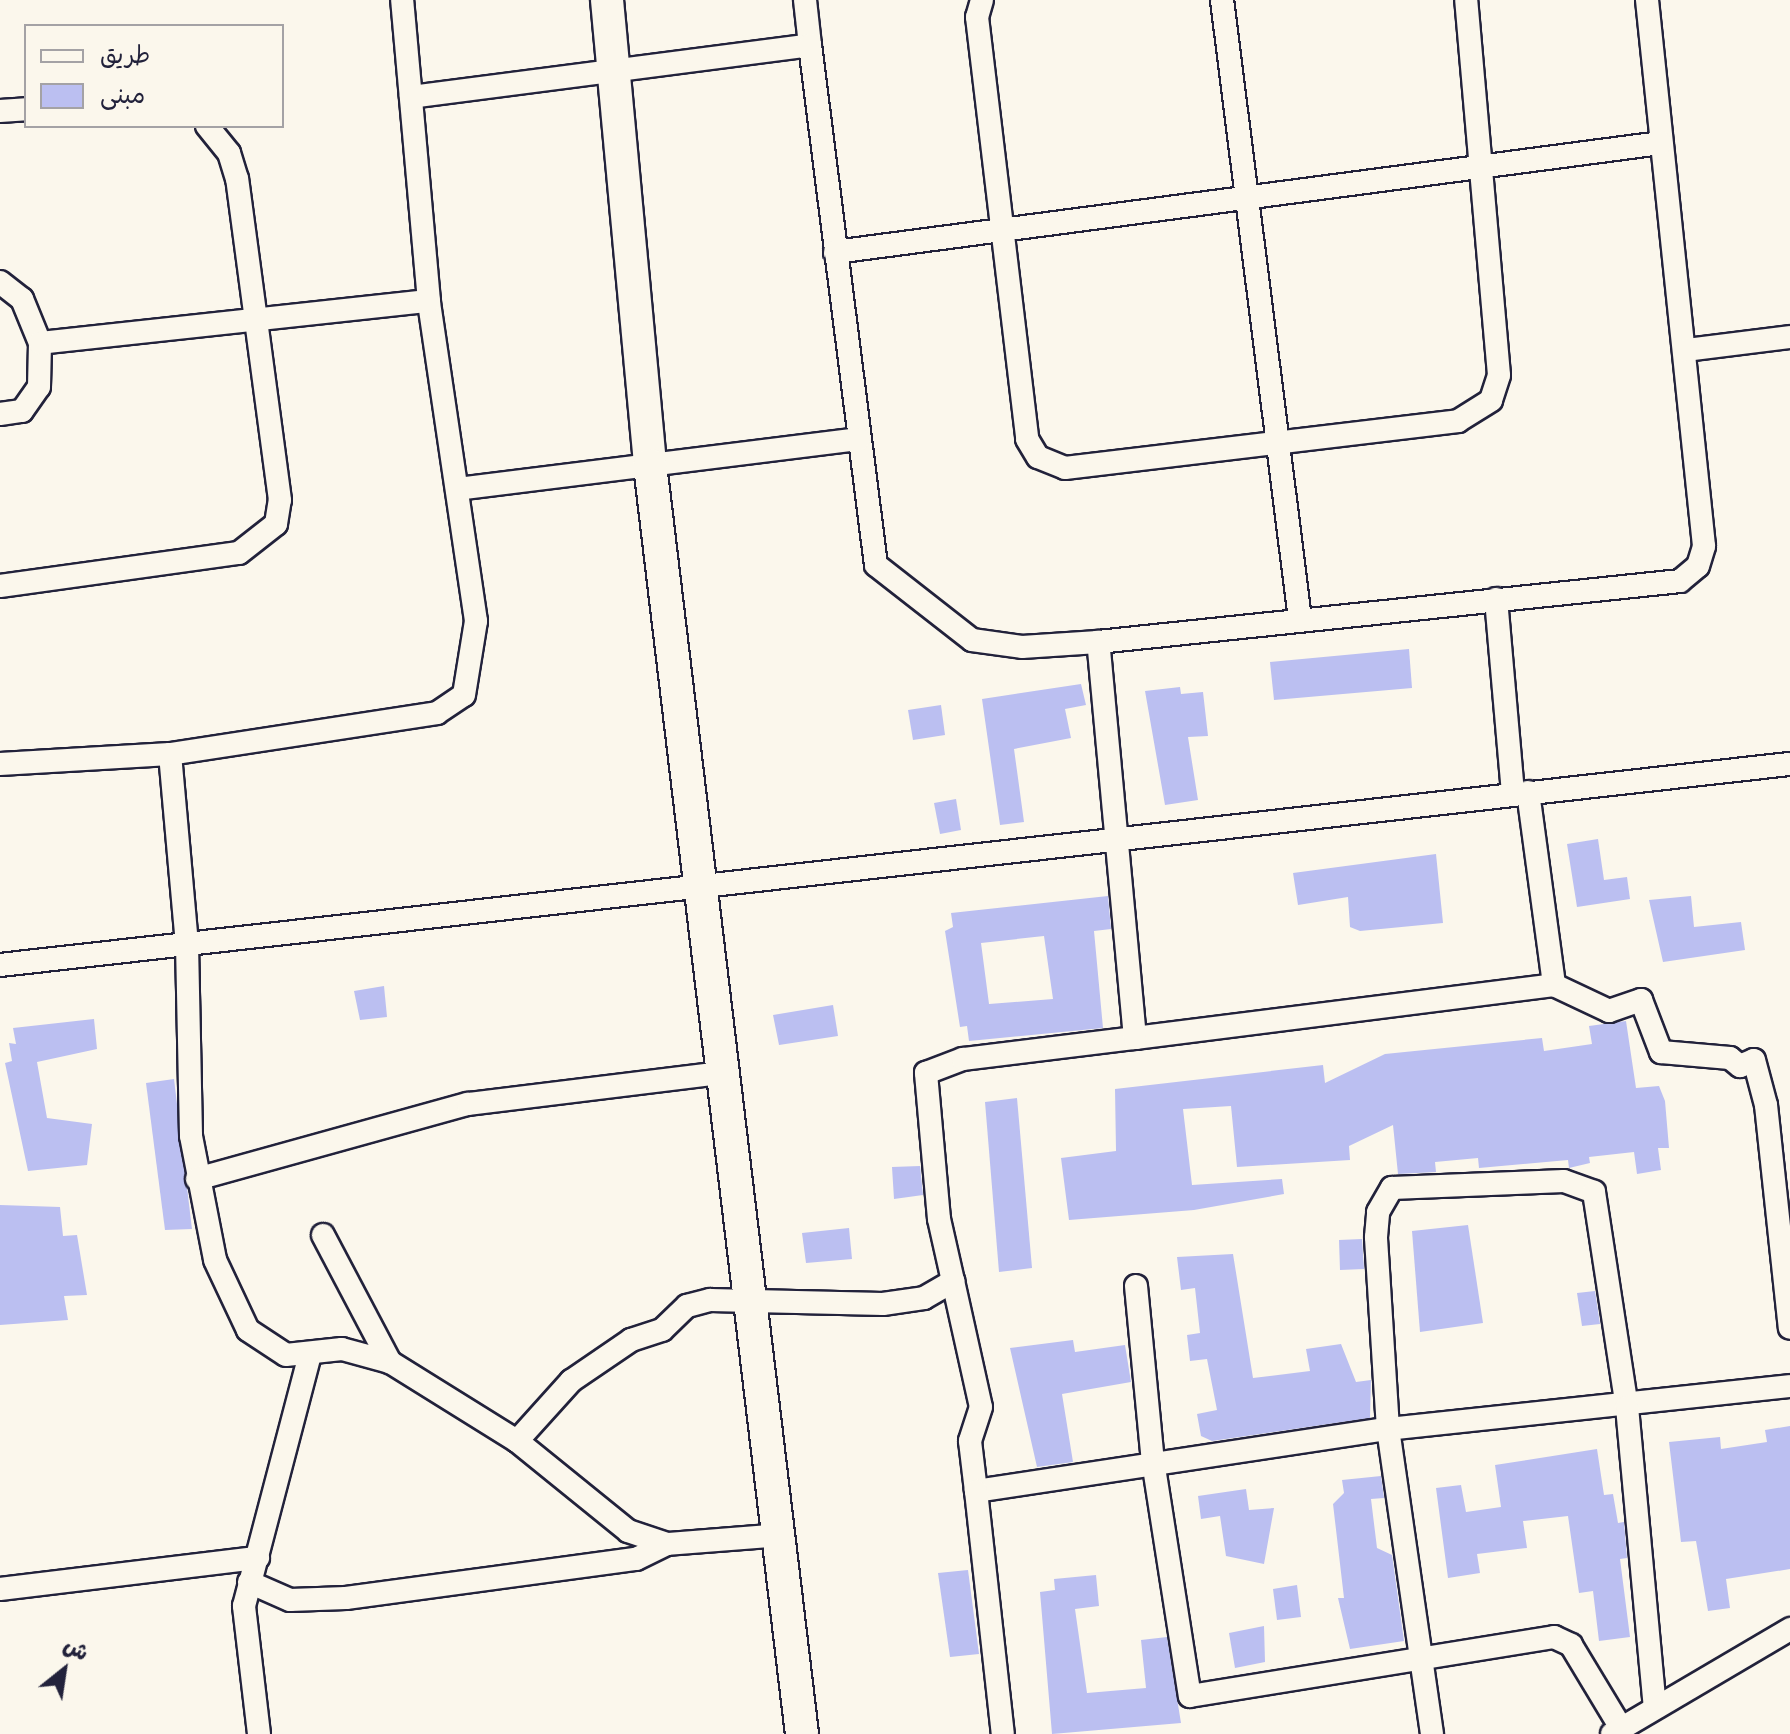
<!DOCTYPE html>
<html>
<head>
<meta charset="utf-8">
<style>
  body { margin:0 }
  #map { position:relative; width:1790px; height:1734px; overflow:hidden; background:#fbf7ec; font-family:"Comic Neue","Playpen Sans Arabic",sans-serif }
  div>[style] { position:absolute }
  .building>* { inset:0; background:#bbbff1 }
  .roads { filter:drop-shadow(2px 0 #22223b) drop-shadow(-2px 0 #22223b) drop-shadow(0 2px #22223b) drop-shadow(0 -2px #22223b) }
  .street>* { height:22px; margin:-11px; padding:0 11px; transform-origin:11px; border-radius:11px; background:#fbf7ec }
  .secondary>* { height:32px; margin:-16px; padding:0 16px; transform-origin:16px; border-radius:16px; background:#fbf7ec }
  span { translate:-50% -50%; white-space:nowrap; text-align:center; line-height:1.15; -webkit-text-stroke:8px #fbf7ec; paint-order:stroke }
  .legend { position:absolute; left:24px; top:24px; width:260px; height:104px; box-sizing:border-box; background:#fbf7ec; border:2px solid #a4a2a5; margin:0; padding:10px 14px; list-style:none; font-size:24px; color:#22223b }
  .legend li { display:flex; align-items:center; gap:16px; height:40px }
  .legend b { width:40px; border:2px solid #a4a2a5 }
  .north { position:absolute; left:24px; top:1630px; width:80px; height:80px; -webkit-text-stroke:6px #fbf7ec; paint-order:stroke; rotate:30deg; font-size:22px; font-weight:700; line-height:32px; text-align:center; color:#22223b }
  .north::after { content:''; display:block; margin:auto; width:28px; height:36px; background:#22223b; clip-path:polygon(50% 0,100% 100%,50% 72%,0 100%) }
</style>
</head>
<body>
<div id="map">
  <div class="building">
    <div style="clip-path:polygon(1409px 649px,1412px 688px,1274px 700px,1270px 662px)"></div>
    <div style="clip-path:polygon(1081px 684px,1086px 705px,1065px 709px,1071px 738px,1014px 749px,1024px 822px,1000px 825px,982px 699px)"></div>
    <div style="clip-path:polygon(1180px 687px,1181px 694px,1203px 692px,1208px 736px,1188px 737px,1198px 800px,1165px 805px,1145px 691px)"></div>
    <div style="clip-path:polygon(941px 705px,945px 735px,913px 740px,908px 710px)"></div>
    <div style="clip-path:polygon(956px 799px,961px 830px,940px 834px,934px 803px)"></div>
    <div style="clip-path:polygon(1598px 839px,1604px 880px,1627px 877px,1630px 899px,1577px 907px,1567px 844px)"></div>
    <div style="clip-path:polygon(1436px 854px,1443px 923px,1360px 931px,1350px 927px,1348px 897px,1298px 905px,1293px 873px)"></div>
    <div style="clip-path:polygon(evenodd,1108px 896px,1111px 929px,1094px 931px,1103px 1028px,969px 1041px,967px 1026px,960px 1027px,945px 931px,953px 927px,951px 913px,1108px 896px,1044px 936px,1053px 999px,989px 1004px,981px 943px,1044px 936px)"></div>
    <div style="clip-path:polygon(1691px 896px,1694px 927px,1741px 922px,1745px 950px,1663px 962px,1649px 900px)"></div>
    <div style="clip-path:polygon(384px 986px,387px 1017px,360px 1020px,354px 991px)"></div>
    <div style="clip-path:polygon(833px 1005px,838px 1036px,779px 1045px,773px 1015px)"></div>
    <div style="clip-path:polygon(94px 1019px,97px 1049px,37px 1062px,47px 1118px,92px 1124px,87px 1165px,28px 1171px,5px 1063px,12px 1061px,9px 1043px,16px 1044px,13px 1028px)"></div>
    <div style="clip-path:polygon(1626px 1021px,1636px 1088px,1659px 1086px,1665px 1101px,1669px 1148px,1658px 1148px,1661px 1170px,1637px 1174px,1634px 1152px,1589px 1157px,1590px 1163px,1569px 1168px,1568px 1160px,1479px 1168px,1478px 1158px,1435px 1162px,1436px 1172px,1398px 1174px,1393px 1125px,1349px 1146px,1350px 1160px,1237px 1167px,1231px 1106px,1183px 1109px,1192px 1185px,1282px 1179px,1284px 1194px,1194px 1210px,1069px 1220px,1061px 1158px,1116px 1151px,1115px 1089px,1323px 1065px,1325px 1083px,1385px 1054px,1542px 1038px,1544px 1051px,1592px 1044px,1589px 1026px)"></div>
    <div style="clip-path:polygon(174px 1079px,192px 1229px,165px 1230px,146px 1083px)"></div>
    <div style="clip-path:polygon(1017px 1098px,1032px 1268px,999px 1272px,985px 1102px)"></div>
    <div style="clip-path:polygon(920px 1166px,923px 1195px,894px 1199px,892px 1167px)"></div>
    <div style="clip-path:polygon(0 1205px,60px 1207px,63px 1236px,77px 1235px,87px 1295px,64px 1296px,68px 1320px,0 1325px)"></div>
    <div style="clip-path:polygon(1468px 1225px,1483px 1323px,1420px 1332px,1412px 1231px)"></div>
    <div style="clip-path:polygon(849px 1228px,852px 1259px,806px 1263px,802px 1233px)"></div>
    <div style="clip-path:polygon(1362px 1239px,1364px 1269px,1340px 1270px,1339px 1240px)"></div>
    <div style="clip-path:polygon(1233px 1254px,1253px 1378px,1310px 1371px,1306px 1349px,1341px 1344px,1356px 1382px,1371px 1380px,1370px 1418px,1212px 1441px,1201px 1436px,1197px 1414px,1217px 1410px,1207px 1359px,1190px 1361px,1187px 1335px,1200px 1333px,1195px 1288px,1181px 1290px,1177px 1257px)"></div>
    <div style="clip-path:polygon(1595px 1291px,1600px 1324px,1582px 1326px,1577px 1293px)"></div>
    <div style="clip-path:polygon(1073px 1340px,1075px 1352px,1125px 1345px,1131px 1382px,1062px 1394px,1073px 1462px,1037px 1467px,1010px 1348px)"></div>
    <div style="clip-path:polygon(1790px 1426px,1790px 1569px,1726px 1579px,1730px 1608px,1708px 1611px,1696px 1541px,1681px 1542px,1669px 1442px,1720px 1437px,1721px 1449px,1767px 1442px,1765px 1430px)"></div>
    <div style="clip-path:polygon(1597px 1449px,1604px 1495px,1613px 1494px,1618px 1523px,1624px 1522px,1627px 1558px,1620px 1559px,1630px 1637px,1599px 1641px,1593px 1591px,1579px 1593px,1568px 1516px,1523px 1521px,1527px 1548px,1477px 1554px,1480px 1573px,1448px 1578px,1436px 1488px,1461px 1485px,1466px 1512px,1501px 1507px,1495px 1465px)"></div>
    <div style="clip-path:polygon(1381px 1476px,1384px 1498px,1371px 1499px,1377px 1548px,1392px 1555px,1404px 1641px,1350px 1649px,1338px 1598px,1344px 1598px,1333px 1504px,1344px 1493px,1342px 1480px)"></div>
    <div style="clip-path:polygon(1246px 1489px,1249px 1510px,1274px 1508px,1264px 1564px,1226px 1556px,1220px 1516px,1201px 1519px,1198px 1496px)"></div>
    <div style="clip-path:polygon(968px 1570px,979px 1654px,950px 1657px,938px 1573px)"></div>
    <div style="clip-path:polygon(1096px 1575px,1099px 1606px,1075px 1609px,1087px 1693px,1146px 1688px,1141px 1640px,1167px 1637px,1181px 1723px,1052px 1734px,1040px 1592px,1055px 1590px,1054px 1579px)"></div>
    <div style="clip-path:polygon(1297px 1585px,1301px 1617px,1277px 1620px,1273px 1589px)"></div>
    <div style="clip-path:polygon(1264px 1626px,1265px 1662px,1235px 1668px,1229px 1633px)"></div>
  </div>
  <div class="roads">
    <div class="street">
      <div style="left:805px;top:0;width:45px;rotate:83.7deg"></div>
      <div style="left:982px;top:0;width:18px;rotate:106deg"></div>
      <div style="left:977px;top:17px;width:425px;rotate:83.2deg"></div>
      <div style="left:1027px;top:439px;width:21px;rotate:59deg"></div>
      <div style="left:1038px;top:457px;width:29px;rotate:22deg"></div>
      <div style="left:1065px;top:468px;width:396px;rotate:-6.8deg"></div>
      <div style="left:1458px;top:421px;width:39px;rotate:-32deg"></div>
      <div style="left:1491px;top:400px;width:26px;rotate:-72deg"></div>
      <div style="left:1499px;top:375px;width:376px;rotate:-95deg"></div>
      <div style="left:1222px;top:0;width:624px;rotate:82.82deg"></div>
      <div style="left:411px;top:97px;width:402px;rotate:-7.4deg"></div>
      <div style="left:810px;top:45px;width:524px;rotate:82.77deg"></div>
      <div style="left:876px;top:565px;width:122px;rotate:38deg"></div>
      <div style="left:972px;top:640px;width:50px;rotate:8deg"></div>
      <div style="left:1022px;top:647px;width:76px;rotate:-3.8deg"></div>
      <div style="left:1098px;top:642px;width:585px;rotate:-5.98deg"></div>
      <div style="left:1680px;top:581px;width:23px;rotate:-40deg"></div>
      <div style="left:1698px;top:566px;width:21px;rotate:-73deg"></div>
      <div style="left:1704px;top:546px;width:549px;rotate:-95.96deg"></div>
      <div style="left:0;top:111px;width:26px;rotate:-4deg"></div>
      <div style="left:835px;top:252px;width:833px;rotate:-7.52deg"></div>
      <div style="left:0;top:282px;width:28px;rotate:38deg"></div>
      <div style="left:22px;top:299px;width:48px;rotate:67.8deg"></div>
      <div style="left:1686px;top:350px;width:105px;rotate:-7.1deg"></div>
      <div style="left:0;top:414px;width:22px;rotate:-8deg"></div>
      <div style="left:22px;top:411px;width:29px;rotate:-55deg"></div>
      <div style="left:39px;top:387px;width:44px;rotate:-88.7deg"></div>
      <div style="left:40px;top:343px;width:391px;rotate:-6.2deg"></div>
      <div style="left:457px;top:489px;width:405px;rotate:-7.1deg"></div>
      <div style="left:0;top:586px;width:241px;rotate:-7.9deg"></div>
      <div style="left:239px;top:553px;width:47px;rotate:-38.1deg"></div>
      <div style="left:276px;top:524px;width:24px;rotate:-81deg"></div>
      <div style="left:280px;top:500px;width:324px;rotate:-97.6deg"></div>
      <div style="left:237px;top:179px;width:27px;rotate:-107deg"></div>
      <div style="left:229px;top:153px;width:35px;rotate:-129deg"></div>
      <div style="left:1496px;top:599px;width:196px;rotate:85deg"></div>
      <div style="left:170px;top:754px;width:191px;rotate:84.9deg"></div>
      <div style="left:187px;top:944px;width:192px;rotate:88.8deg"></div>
      <div style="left:191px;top:1136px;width:126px;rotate:79deg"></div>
      <div style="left:215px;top:1260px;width:77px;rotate:64.8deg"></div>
      <div style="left:248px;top:1330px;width:45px;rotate:33.3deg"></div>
      <div style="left:286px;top:1355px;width:56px;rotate:-6.1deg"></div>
      <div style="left:342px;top:1349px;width:50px;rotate:15.2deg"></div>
      <div style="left:390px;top:1362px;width:150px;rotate:31.9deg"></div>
      <div style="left:517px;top:1441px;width:143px;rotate:39deg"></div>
      <div style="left:628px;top:1531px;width:41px;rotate:18.4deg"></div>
      <div style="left:667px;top:1544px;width:114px;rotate:-4.5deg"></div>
      <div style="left:0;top:764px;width:170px;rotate:-3.4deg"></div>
      <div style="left:170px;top:754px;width:270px;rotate:-8.7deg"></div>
      <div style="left:437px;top:713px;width:32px;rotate:-34deg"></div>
      <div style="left:464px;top:695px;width:75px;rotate:-80.8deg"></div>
      <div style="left:476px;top:621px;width:323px;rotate:-98.4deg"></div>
      <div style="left:429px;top:301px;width:302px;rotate:-95.1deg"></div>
      <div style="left:1528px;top:792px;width:195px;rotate:82.3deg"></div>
      <div style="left:0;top:965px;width:1801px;rotate:-6.41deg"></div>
      <div style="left:1135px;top:1038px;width:422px;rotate:-7.2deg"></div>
      <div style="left:1554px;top:985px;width:61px;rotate:25.3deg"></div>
      <div style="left:1609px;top:1011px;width:34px;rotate:-19deg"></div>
      <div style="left:1641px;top:1000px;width:56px;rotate:69deg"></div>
      <div style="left:1661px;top:1052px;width:69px;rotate:5deg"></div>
      <div style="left:1730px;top:1058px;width:13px;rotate:39deg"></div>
      <div style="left:1740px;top:1066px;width:15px;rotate:-23deg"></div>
      <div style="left:1754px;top:1060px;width:47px;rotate:75.1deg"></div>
      <div style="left:1766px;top:1105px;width:224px;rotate:83.9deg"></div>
      <div style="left:197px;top:1179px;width:281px;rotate:-15.5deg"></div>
      <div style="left:468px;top:1104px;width:261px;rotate:-7deg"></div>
      <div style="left:323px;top:1235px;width:144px;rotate:62.2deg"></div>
      <div style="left:953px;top:1281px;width:129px;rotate:77.5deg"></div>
      <div style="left:981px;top:1407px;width:36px;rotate:108deg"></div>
      <div style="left:970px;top:1441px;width:50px;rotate:83.2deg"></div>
      <div style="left:976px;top:1491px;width:417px;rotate:-8.6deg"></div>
      <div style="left:1388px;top:1429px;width:404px;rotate:-6.1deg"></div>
      <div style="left:1136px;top:1286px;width:176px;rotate:84.5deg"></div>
      <div style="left:1153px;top:1461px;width:238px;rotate:81.1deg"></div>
      <div style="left:1190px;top:1696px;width:369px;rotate:-9.2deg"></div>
      <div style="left:1554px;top:1637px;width:19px;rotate:25deg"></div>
      <div style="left:1571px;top:1645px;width:97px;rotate:58.9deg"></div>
      <div style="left:517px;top:1441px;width:81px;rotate:-48deg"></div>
      <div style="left:571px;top:1381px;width:73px;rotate:-34.3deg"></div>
      <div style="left:631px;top:1340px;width:33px;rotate:-18deg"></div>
      <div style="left:662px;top:1330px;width:35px;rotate:-44deg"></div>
      <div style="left:687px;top:1306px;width:24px;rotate:-15deg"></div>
      <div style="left:710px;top:1300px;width:173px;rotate:1.3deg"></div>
      <div style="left:883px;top:1304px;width:41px;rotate:-8.3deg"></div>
      <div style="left:924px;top:1298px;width:34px;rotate:-30deg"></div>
      <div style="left:953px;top:1281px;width:64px;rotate:-102.7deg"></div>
      <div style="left:939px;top:1219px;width:147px;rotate:-95.1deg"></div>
      <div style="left:926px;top:1073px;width:40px;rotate:-21deg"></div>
      <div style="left:963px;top:1059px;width:173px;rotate:-7deg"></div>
      <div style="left:1135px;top:1038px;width:398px;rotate:-95.3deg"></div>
      <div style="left:976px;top:1491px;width:244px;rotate:83.7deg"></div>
      <div style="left:249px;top:1582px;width:45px;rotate:23.7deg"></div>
      <div style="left:290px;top:1600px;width:56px;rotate:-2deg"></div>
      <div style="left:346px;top:1598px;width:293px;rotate:-7.7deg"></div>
      <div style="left:636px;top:1559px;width:34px;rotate:-26deg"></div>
      <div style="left:0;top:1589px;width:260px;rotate:-6.9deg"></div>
      <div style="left:259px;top:1734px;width:129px;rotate:-96.7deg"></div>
      <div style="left:244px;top:1606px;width:260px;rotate:-75.3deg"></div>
      <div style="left:1432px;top:1734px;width:308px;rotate:-98.2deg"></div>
      <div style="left:1388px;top:1429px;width:192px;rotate:-93.6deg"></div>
      <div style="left:1376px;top:1237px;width:25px;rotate:-85deg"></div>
      <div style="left:1378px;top:1212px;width:28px;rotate:-60deg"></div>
      <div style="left:1392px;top:1188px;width:172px;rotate:-2.3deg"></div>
      <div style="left:1564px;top:1181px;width:32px;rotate:20deg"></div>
      <div style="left:1594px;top:1192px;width:218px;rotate:81.3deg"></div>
      <div style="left:1627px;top:1407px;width:300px;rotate:84.7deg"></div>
      <div style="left:1612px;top:1734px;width:207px;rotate:-30.5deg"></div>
    </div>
    <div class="secondary">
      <div style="left:607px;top:0;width:467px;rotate:84.7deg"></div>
      <div style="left:650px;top:465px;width:1278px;rotate:83.17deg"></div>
    </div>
  </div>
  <ul class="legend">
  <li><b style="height:10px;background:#fbf7ec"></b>طريق</li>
  <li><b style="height:22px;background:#bbbff1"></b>مبنى</li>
  </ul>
  <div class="north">ش</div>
</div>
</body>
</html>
